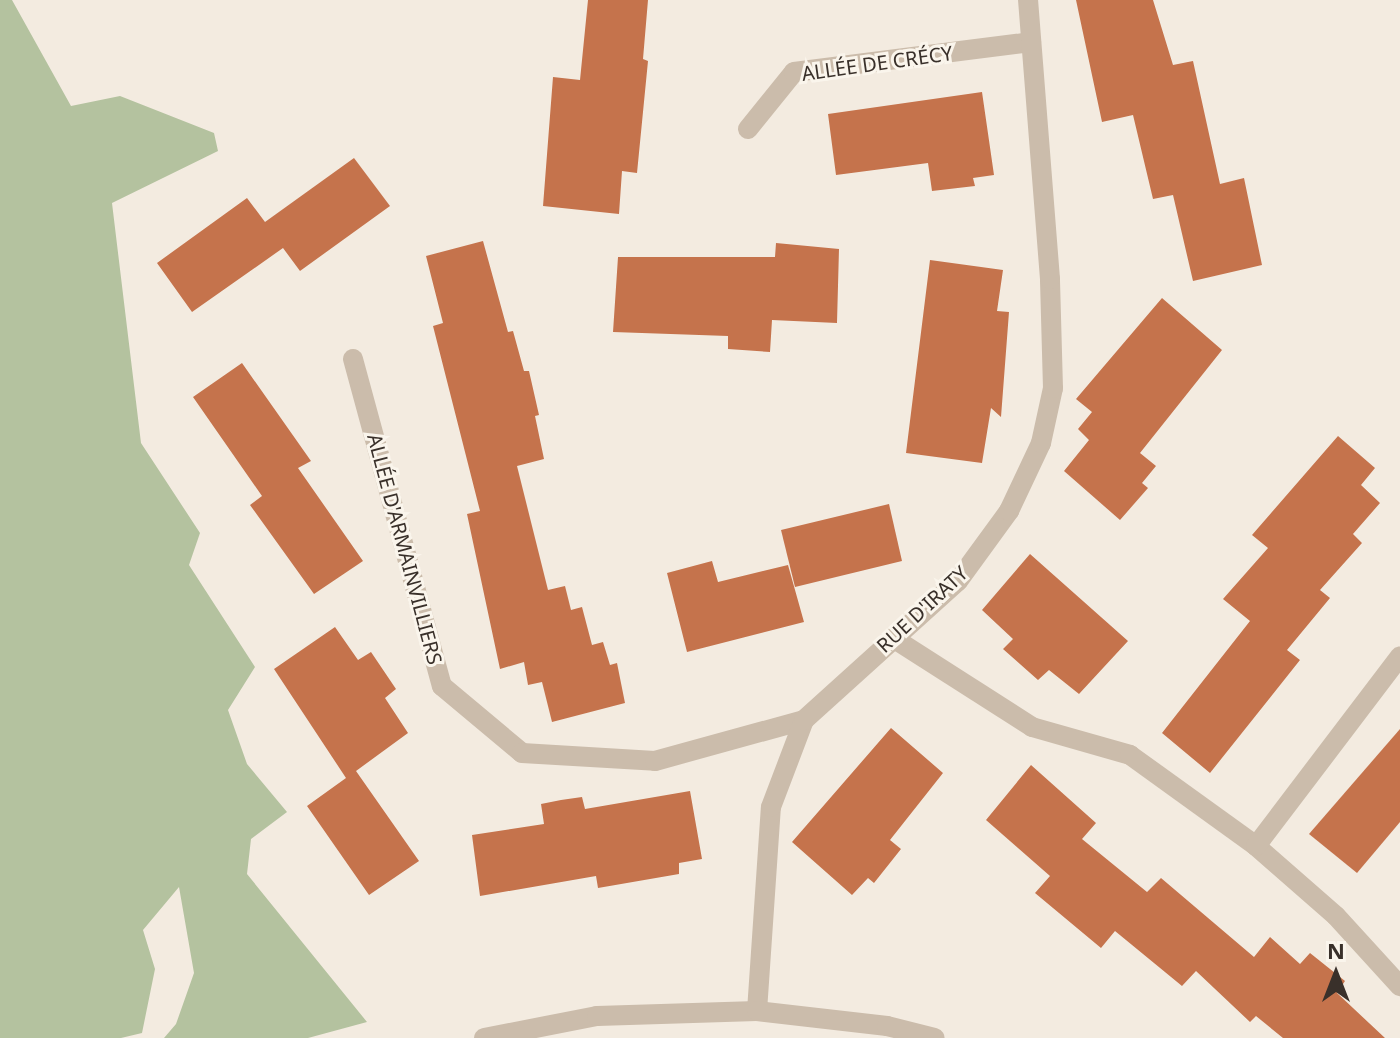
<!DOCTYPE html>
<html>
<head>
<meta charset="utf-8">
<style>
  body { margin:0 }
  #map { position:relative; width:1400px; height:1038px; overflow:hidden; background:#f3ebe0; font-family:"Noto Sans",sans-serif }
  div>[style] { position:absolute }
  .green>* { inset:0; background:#b4c29f }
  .building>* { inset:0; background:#c5734c }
  .minor>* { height:20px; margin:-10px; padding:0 10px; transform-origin:10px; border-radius:10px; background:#cbbcab }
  span { translate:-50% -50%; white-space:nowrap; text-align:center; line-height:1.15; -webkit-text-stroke:6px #faf5ec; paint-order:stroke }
  .street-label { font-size:20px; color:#39302a }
  .north { position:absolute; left:1296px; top:934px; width:80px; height:80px; -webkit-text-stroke:6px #faf5ec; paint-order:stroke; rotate:0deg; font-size:22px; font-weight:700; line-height:32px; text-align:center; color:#39302a }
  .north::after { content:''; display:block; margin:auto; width:28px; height:36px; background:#39302a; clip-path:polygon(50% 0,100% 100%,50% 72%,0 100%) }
</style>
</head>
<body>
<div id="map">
  <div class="green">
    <div style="clip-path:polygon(0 0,12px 0,71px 106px,120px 96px,214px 133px,218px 151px,112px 203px,141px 443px,200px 533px,189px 565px,255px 667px,228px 710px,247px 764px,287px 812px,251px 839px,247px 874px,367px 1022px,308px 1038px,164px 1038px,176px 1024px,194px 973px,179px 887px,143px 930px,155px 969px,142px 1033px,121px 1038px,0 1038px)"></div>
  </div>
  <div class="building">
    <div style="clip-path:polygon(588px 0,648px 0,643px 59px,648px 61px,637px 173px,622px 171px,619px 214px,543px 206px,553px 77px,580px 80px)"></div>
    <div style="clip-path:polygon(1076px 0,1153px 0,1173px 65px,1193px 61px,1220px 184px,1244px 178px,1262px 265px,1193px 281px,1173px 195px,1153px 199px,1133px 115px,1102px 122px)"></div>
    <div style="clip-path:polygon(982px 92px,994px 175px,973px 178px,975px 186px,932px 191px,928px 163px,836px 175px,828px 114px)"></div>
    <div style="clip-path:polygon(354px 158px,390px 206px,300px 271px,283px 248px,192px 312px,157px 263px,247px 198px,265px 222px)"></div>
    <div style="clip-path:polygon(483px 241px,508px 332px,513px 331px,524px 371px,529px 371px,539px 415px,535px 416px,544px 459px,517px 466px,548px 590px,565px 586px,571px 610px,582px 607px,592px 645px,603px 642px,610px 665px,617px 663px,625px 703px,552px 722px,542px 682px,528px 685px,524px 662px,500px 669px,467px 514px,480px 511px,433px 326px,443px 323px,426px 256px)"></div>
    <div style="clip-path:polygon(776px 243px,839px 249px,837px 323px,772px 320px,770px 352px,728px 349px,728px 336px,613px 332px,618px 257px,775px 257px)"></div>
    <div style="clip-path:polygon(930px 260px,1003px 270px,997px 311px,1009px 312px,1001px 417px,991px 408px,982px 463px,906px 453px)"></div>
    <div style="clip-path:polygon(1162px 298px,1222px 350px,1140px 453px,1156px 466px,1142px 483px,1148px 488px,1120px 520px,1064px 471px,1089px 440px,1078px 429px,1092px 412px,1076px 399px)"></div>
    <div style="clip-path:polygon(242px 363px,311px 461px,298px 468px,363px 561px,314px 594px,250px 505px,262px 496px,193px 397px)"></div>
    <div style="clip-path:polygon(1338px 436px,1375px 468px,1361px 485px,1380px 503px,1353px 534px,1362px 543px,1320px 590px,1330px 598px,1287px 650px,1300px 660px,1210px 773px,1162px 733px,1250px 621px,1223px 599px,1268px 548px,1252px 535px)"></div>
    <div style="clip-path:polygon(889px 504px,902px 561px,795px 587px,781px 530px)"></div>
    <div style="clip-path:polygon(1030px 554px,1128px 641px,1079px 694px,1049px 670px,1038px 680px,1003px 649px,1013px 639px,982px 610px)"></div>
    <div style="clip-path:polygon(712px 561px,718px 582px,788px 565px,804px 622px,687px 652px,667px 573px)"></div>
    <div style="clip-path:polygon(335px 627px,358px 660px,371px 652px,396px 689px,385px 698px,408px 733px,356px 771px,419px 861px,369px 895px,307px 806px,346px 778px,274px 669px)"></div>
    <div style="clip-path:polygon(891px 728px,943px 773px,890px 840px,901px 849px,874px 883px,868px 878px,852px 895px,792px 842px)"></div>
    <div style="clip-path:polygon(1400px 729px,1400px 822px,1357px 873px,1309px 834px)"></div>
    <div style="clip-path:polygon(1031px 765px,1096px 823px,1082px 839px,1147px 892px,1161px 878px,1254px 957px,1270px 937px,1300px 964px,1310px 953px,1345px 981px,1337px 993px,1385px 1038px,1283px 1038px,1256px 1016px,1250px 1022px,1196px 971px,1182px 986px,1115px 931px,1101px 948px,1035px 893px,1050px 876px,986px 820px)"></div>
    <div style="clip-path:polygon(690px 791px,702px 859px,679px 863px,679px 874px,598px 888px,596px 876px,480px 896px,472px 835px,544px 824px,541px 804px,561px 800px,582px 797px,585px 809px)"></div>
  </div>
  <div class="minor">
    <div style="left:748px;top:129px;width:73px;rotate:-51.1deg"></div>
    <div style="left:794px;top:72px;width:239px;rotate:-7.2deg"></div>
    <div style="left:353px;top:359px;width:339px;rotate:74.8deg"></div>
    <div style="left:442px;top:686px;width:104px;rotate:39.9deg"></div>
    <div style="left:522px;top:753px;width:133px;rotate:3.4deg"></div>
    <div style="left:655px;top:761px;width:155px;rotate:-15.4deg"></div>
    <div style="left:893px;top:638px;width:165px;rotate:32.6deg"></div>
    <div style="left:1032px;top:727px;width:102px;rotate:15.9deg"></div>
    <div style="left:1130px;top:755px;width:155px;rotate:35.8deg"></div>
    <div style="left:1256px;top:846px;width:106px;rotate:41.2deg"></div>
    <div style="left:1336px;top:916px;width:95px;rotate:47.6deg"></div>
    <div style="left:1256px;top:846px;width:238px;rotate:-52.8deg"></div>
    <div style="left:757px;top:1011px;width:204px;rotate:-86.1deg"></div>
    <div style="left:771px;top:807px;width:93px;rotate:-69.2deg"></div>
    <div style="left:804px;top:720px;width:207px;rotate:-42.1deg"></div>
    <div style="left:958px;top:581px;width:87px;rotate:-53.9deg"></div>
    <div style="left:1009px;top:511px;width:75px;rotate:-64.8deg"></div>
    <div style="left:1041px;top:443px;width:56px;rotate:-77.7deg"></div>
    <div style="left:1053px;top:388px;width:109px;rotate:-91.6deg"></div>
    <div style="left:1050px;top:279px;width:280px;rotate:-94.5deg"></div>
    <div style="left:484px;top:1038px;width:115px;rotate:-11deg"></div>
    <div style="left:597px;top:1016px;width:160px;rotate:-1.8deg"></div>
    <div style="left:757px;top:1011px;width:131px;rotate:6.6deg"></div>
    <div style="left:887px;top:1026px;width:49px;rotate:14deg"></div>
  </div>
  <div class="street-label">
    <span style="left:877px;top:63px;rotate:-8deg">ALLÉE DE CRÉCY</span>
    <span style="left:405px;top:549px;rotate:75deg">ALLÉE D'ARMAINVILLIERS</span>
    <span style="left:922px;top:609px;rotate:-43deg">RUE D'IRATY</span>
  </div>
  <div class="north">N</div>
</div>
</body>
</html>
